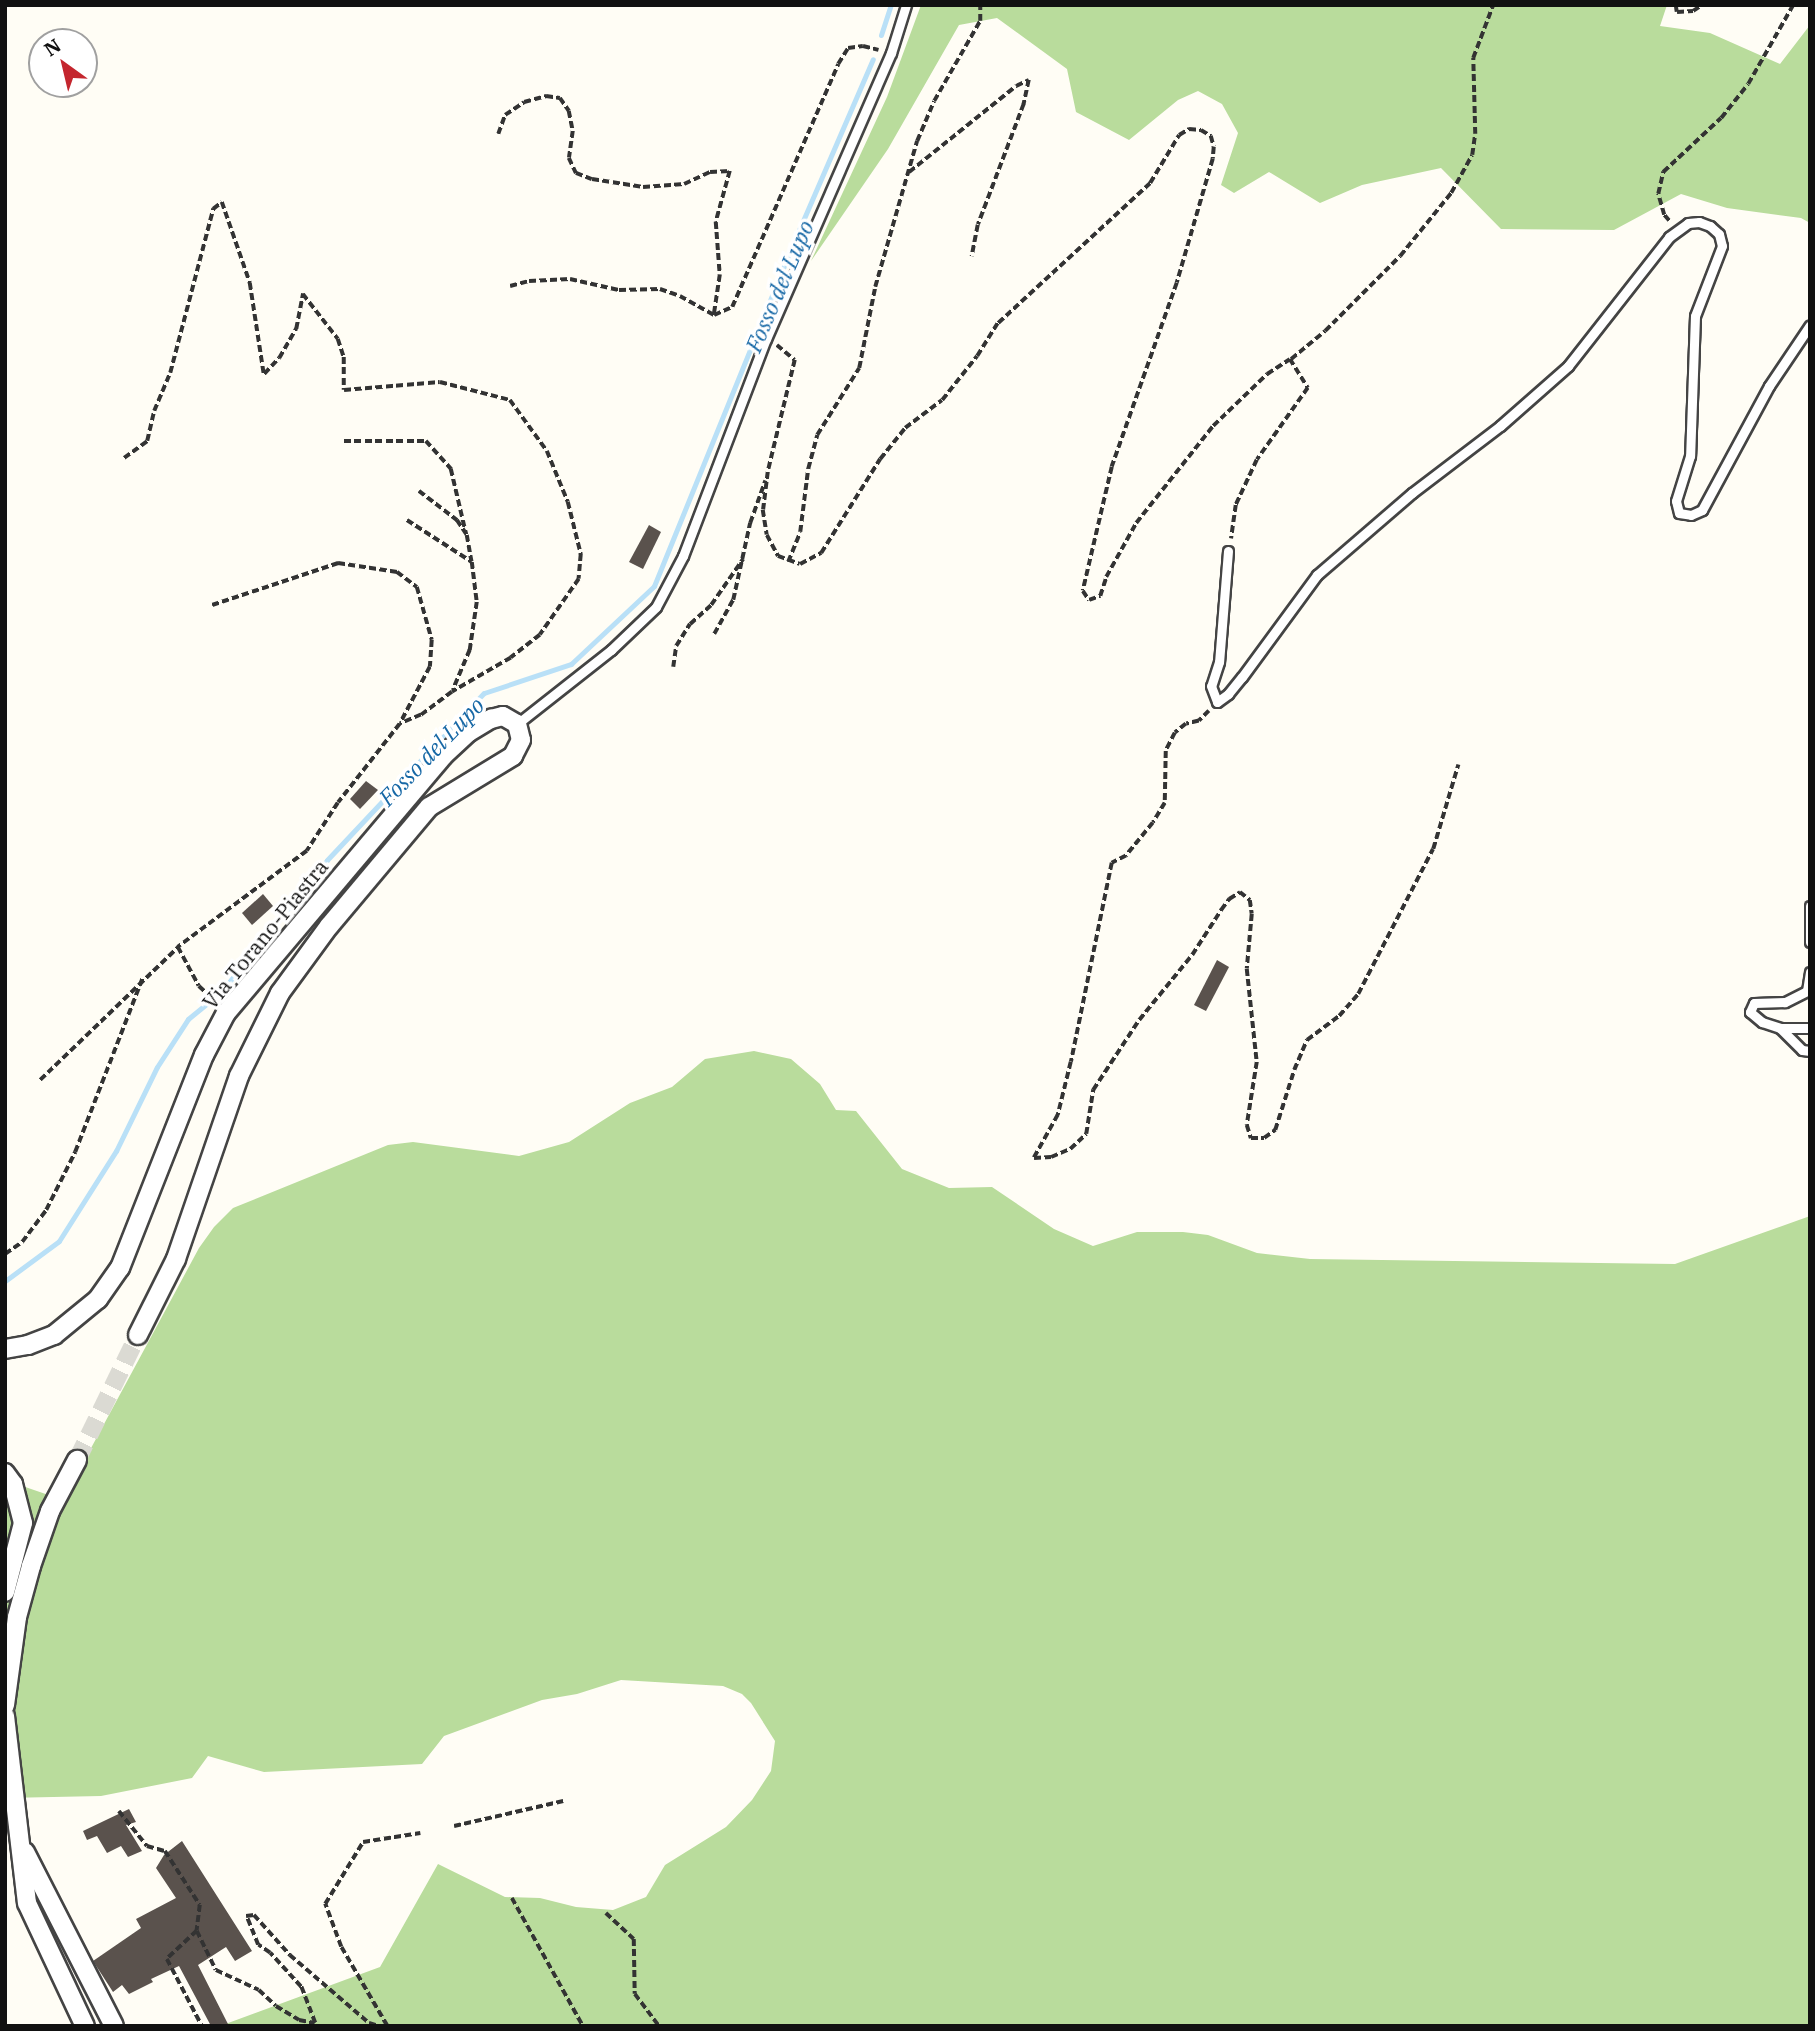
<!DOCTYPE html>
<html>
<head>
<meta charset="utf-8">
<style>
  body { margin:0 }
  #map { position:relative; width:1815px; height:2031px; overflow:hidden; background:#fffdf5; font-family:"IBM Plex Serif",serif }
  div>[style] { position:absolute }
  .forest>* { inset:0; background:#b9dc9c }
  .stream>* { height:5px; margin:-2.5px; padding:0 2.5px; transform-origin:2.5px; border-radius:2.5px; background:#b9e0f7 }
  .building>* { inset:0; background:#5a524d }
  .street-tunnel>* { height:18px; margin-top:-9px; transform-origin:0; background:repeating-linear-gradient(90deg,#dbdad3 0 18px,transparent 0 27px) }
  .path>* { height:3.5px; margin-top:-1.75px; transform-origin:0; background:repeating-linear-gradient(90deg,#333 0 7px,transparent 0 10.5px) }
  .roads { filter:drop-shadow(2px 0 #444) drop-shadow(-2px 0 #444) drop-shadow(0 2px #444) drop-shadow(0 -2px #444) }
  .lane>* { height:9px; margin:-4.5px; padding:0 4.5px; transform-origin:4.5px; border-radius:4.5px; background:#fff }
  .street>* { height:18px; margin:-9px; padding:0 9px; transform-origin:9px; border-radius:9px; background:#fff }
  span { translate:-50% -50%; white-space:nowrap; text-align:center; line-height:1.15; -webkit-text-stroke:7px #fff; paint-order:stroke }
  .street-label { font-size:21px; color:#111 }
  .water-label { font-size:23px; color:#1768a6; font-style:italic }
  .frame { position:absolute; inset:0; border:7px solid #111; pointer-events:none }
  .north { position:absolute; left:28px; top:28px; width:70px; height:70px; box-sizing:border-box; background:#fff; border:2px solid #a0a0a0; border-radius:50%; rotate:326deg; font-size:19px; font-weight:700; line-height:28px; text-align:center; color:#111 }
  .north::after { content:''; display:block; margin:auto; width:24px; height:32px; background:#c4262e; clip-path:polygon(50% 0,100% 100%,50% 72%,0 100%) }
</style>
</head>
<body>
<div id="map">
  <div class="forest">
    <div style="clip-path:polygon(921px 5px,1667px 5px,1660px 26px,1710px 33px,1780px 64px,1810px 25px,1810px 223px,1801px 218px,1727px 208px,1681px 194px,1614px 230px,1501px 229px,1441px 168px,1362px 185px,1320px 203px,1269px 172px,1234px 193px,1221px 185px,1238px 133px,1222px 104px,1198px 91px,1178px 100px,1129px 140px,1076px 112px,1067px 69px,997px 18px,959px 25px,888px 149px,811px 261px,887px 97px)"></div>
    <div style="clip-path:polygon(754px 1051px,791px 1059px,820px 1084px,836px 1110px,856px 1111px,902px 1169px,949px 1188px,992px 1187px,1054px 1229px,1093px 1246px,1137px 1232px,1183px 1232px,1208px 1235px,1257px 1253px,1310px 1259px,1675px 1264px,1810px 1216px,1810px 2026px,220px 2026px,380px 1967px,438px 1864px,505px 1897px,540px 1898px,576px 1907px,613px 1910px,646px 1897px,665px 1865px,726px 1827px,752px 1800px,771px 1771px,775px 1741px,751px 1703px,742px 1694px,723px 1686px,621px 1680px,577px 1694px,542px 1700px,444px 1736px,422px 1764px,264px 1772px,208px 1756px,192px 1778px,101px 1796px,5px 1798px,5px 1480px,63px 1500px,199px 1248px,214px 1227px,233px 1208px,388px 1145px,413px 1142px,519px 1156px,569px 1142px,630px 1103px,672px 1087px,705px 1059px)"></div>
  </div>
  <div class="stream">
    <div style="left:881px;top:35px;width:32px;rotate:-72deg"></div>
    <div style="left:5px;top:1281px;width:67px;rotate:-36.5deg"></div>
    <div style="left:59px;top:1241px;width:107px;rotate:-57.7deg"></div>
    <div style="left:116px;top:1151px;width:93px;rotate:-64deg"></div>
    <div style="left:157px;top:1067px;width:57px;rotate:-57.1deg"></div>
    <div style="left:188px;top:1019px;width:43px;rotate:-39.3deg"></div>
    <div style="left:221px;top:992px;width:169px;rotate:-51.2deg"></div>
    <div style="left:327px;top:860px;width:229px;rotate:-46.8deg"></div>
    <div style="left:484px;top:693px;width:92px;rotate:-18.4deg"></div>
    <div style="left:571px;top:664px;width:114px;rotate:-43.2deg"></div>
    <div style="left:654px;top:586px;width:359px;rotate:-67.9deg"></div>
    <div style="left:789px;top:253px;width:211px;rotate:-66.6deg"></div>
  </div>
  <div class="building">
    <div style="clip-path:polygon(649px 525px,661px 532px,643px 569px,629px 562px)"></div>
    <div style="clip-path:polygon(366px 781px,378px 790px,360px 809px,350px 799px)"></div>
    <div style="clip-path:polygon(263px 894px,273px 906px,252px 925px,242px 913px)"></div>
    <div style="clip-path:polygon(1217px 960px,1229px 967px,1206px 1011px,1194px 1005px)"></div>
    <div style="clip-path:polygon(129px 1809px,136px 1822px,126px 1825px,142px 1851px,128px 1857px,121px 1846px,107px 1853px,97px 1836px,87px 1840px,83px 1831px)"></div>
    <div style="clip-path:polygon(182px 1841px,252px 1951px,235px 1961px,226px 1947px,198px 1965px,229px 2026px,211px 2026px,179px 1966px,151px 1979px,153px 1982px,129px 1994px,122px 1985px,113px 1992px,93px 1961px,141px 1928px,136px 1919px,176px 1898px,156px 1868px,164px 1855px)"></div>
  </div>
  <div class="street-tunnel">
    <div style="left:77px;top:1460px;width:139px;rotate:-64deg"></div>
  </div>
  <div class="path">
    <div style="left:1676px;top:5px;width:7px;rotate:82deg"></div>
    <div style="left:1677px;top:12px;width:16px;rotate:-4deg"></div>
    <div style="left:1693px;top:11px;width:11px;rotate:-34deg"></div>
    <div style="left:498px;top:134px;width:20px;rotate:-70deg"></div>
    <div style="left:505px;top:115px;width:23px;rotate:-34deg"></div>
    <div style="left:524px;top:102px;width:23px;rotate:-15deg"></div>
    <div style="left:546px;top:96px;width:14px;rotate:8deg"></div>
    <div style="left:560px;top:98px;width:16px;rotate:55deg"></div>
    <div style="left:569px;top:111px;width:20px;rotate:79deg"></div>
    <div style="left:573px;top:131px;width:27px;rotate:98deg"></div>
    <div style="left:569px;top:158px;width:17px;rotate:65deg"></div>
    <div style="left:576px;top:173px;width:17px;rotate:21deg"></div>
    <div style="left:592px;top:179px;width:52px;rotate:8.9deg"></div>
    <div style="left:643px;top:187px;width:41px;rotate:-4.2deg"></div>
    <div style="left:684px;top:184px;width:29px;rotate:-25deg"></div>
    <div style="left:710px;top:172px;width:20px;rotate:-3deg"></div>
    <div style="left:730px;top:171px;width:53px;rotate:105.4deg"></div>
    <div style="left:716px;top:222px;width:53px;rotate:85.7deg"></div>
    <div style="left:720px;top:275px;width:40px;rotate:98.5deg"></div>
    <div style="left:714px;top:315px;width:20px;rotate:-24deg"></div>
    <div style="left:732px;top:307px;width:265px;rotate:-66.4deg"></div>
    <div style="left:838px;top:64px;width:19px;rotate:-58deg"></div>
    <div style="left:848px;top:48px;width:15px;rotate:-8deg"></div>
    <div style="left:863px;top:46px;width:16px;rotate:14deg"></div>
    <div style="left:909px;top:172px;width:137px;rotate:-38.8deg"></div>
    <div style="left:1016px;top:86px;width:14px;rotate:-25deg"></div>
    <div style="left:1029px;top:80px;width:25px;rotate:102deg"></div>
    <div style="left:1024px;top:104px;width:129px;rotate:110.8deg"></div>
    <div style="left:978px;top:225px;width:32px;rotate:101deg"></div>
    <div style="left:1669px;top:221px;width:8px;rotate:-130deg"></div>
    <div style="left:1664px;top:215px;width:22px;rotate:-106deg"></div>
    <div style="left:1658px;top:194px;width:23px;rotate:-77deg"></div>
    <div style="left:1663px;top:172px;width:79px;rotate:-43deg"></div>
    <div style="left:1721px;top:118px;width:43px;rotate:-51.5deg"></div>
    <div style="left:1748px;top:84px;width:91px;rotate:-60.3deg"></div>
    <div style="left:510px;top:286px;width:20px;rotate:-15deg"></div>
    <div style="left:529px;top:281px;width:41px;rotate:-2.8deg"></div>
    <div style="left:570px;top:279px;width:50px;rotate:12.7deg"></div>
    <div style="left:619px;top:290px;width:41px;rotate:-1.4deg"></div>
    <div style="left:660px;top:289px;width:21px;rotate:19deg"></div>
    <div style="left:680px;top:296px;width:39px;rotate:29deg"></div>
    <div style="left:777px;top:345px;width:23px;rotate:40deg"></div>
    <div style="left:795px;top:360px;width:115px;rotate:103.6deg"></div>
    <div style="left:768px;top:472px;width:38px;rotate:97deg"></div>
    <div style="left:763px;top:510px;width:25px;rotate:81deg"></div>
    <div style="left:767px;top:535px;width:24px;rotate:62deg"></div>
    <div style="left:778px;top:556px;width:23px;rotate:20deg"></div>
    <div style="left:800px;top:564px;width:24px;rotate:-28deg"></div>
    <div style="left:821px;top:553px;width:111px;rotate:-57.9deg"></div>
    <div style="left:880px;top:459px;width:40px;rotate:-51deg"></div>
    <div style="left:905px;top:428px;width:46px;rotate:-37.1deg"></div>
    <div style="left:942px;top:400px;width:56px;rotate:-51.5deg"></div>
    <div style="left:977px;top:356px;width:39px;rotate:-58deg"></div>
    <div style="left:998px;top:323px;width:207px;rotate:-42.6deg"></div>
    <div style="left:1150px;top:183px;width:56px;rotate:-58.9deg"></div>
    <div style="left:1179px;top:135px;width:12px;rotate:-31deg"></div>
    <div style="left:1189px;top:129px;width:12px;rotate:5deg"></div>
    <div style="left:1201px;top:130px;width:12px;rotate:31deg"></div>
    <div style="left:1211px;top:136px;width:11px;rotate:75deg"></div>
    <div style="left:1214px;top:147px;width:12px;rotate:95deg"></div>
    <div style="left:1213px;top:159px;width:129px;rotate:106.2deg"></div>
    <div style="left:1177px;top:283px;width:195px;rotate:109.5deg"></div>
    <div style="left:1112px;top:467px;width:127px;rotate:103.2deg"></div>
    <div style="left:1083px;top:591px;width:11px;rotate:56deg"></div>
    <div style="left:1089px;top:600px;width:12px;rotate:-20deg"></div>
    <div style="left:1100px;top:596px;width:20px;rotate:-72deg"></div>
    <div style="left:1106px;top:577px;width:62px;rotate:-60.9deg"></div>
    <div style="left:1136px;top:523px;width:124px;rotate:-51.6deg"></div>
    <div style="left:1213px;top:426px;width:75px;rotate:-43.9deg"></div>
    <div style="left:1267px;top:374px;width:27px;rotate:-33deg"></div>
    <div style="left:1290px;top:359px;width:34px;rotate:58deg"></div>
    <div style="left:1308px;top:388px;width:88px;rotate:125.3deg"></div>
    <div style="left:1257px;top:460px;width:50px;rotate:115deg"></div>
    <div style="left:1236px;top:505px;width:34px;rotate:98deg"></div>
    <div style="left:1291px;top:359px;width:44px;rotate:-39.5deg"></div>
    <div style="left:1325px;top:331px;width:106px;rotate:-45deg"></div>
    <div style="left:1400px;top:256px;width:81px;rotate:-51deg"></div>
    <div style="left:1451px;top:193px;width:43px;rotate:-61.1deg"></div>
    <div style="left:1472px;top:155px;width:21px;rotate:-82deg"></div>
    <div style="left:1475px;top:134px;width:76px;rotate:-91.5deg"></div>
    <div style="left:1473px;top:58px;width:57px;rotate:-69.3deg"></div>
    <div style="left:344px;top:441px;width:82px"></div>
    <div style="left:426px;top:441px;width:38px;rotate:48deg"></div>
    <div style="left:451px;top:469px;width:66px;rotate:76.8deg"></div>
    <div style="left:124px;top:458px;width:29px;rotate:-36deg"></div>
    <div style="left:147px;top:441px;width:31px;rotate:-77deg"></div>
    <div style="left:154px;top:411px;width:41px;rotate:-67.2deg"></div>
    <div style="left:170px;top:373px;width:170px;rotate:-75.3deg"></div>
    <div style="left:213px;top:209px;width:11px;rotate:-38deg"></div>
    <div style="left:222px;top:202px;width:86px;rotate:70.9deg"></div>
    <div style="left:250px;top:283px;width:92px;rotate:81.3deg"></div>
    <div style="left:264px;top:374px;width:22px;rotate:-47deg"></div>
    <div style="left:279px;top:358px;width:34px;rotate:-60deg"></div>
    <div style="left:296px;top:329px;width:36px;rotate:-79deg"></div>
    <div style="left:303px;top:294px;width:57px;rotate:52.1deg"></div>
    <div style="left:338px;top:339px;width:19px;rotate:72deg"></div>
    <div style="left:344px;top:357px;width:33px;rotate:90deg"></div>
    <div style="left:344px;top:390px;width:96px;rotate:-4.8deg"></div>
    <div style="left:440px;top:382px;width:72px;rotate:14.4deg"></div>
    <div style="left:510px;top:400px;width:63px;rotate:54deg"></div>
    <div style="left:547px;top:451px;width:55px;rotate:67.6deg"></div>
    <div style="left:568px;top:502px;width:54px;rotate:76deg"></div>
    <div style="left:581px;top:554px;width:25px;rotate:95deg"></div>
    <div style="left:579px;top:579px;width:68px;rotate:124.9deg"></div>
    <div style="left:540px;top:635px;width:37px;rotate:142deg"></div>
    <div style="left:511px;top:658px;width:68px;rotate:150deg"></div>
    <div style="left:452px;top:692px;width:39px;rotate:143deg"></div>
    <div style="left:421px;top:715px;width:23px;rotate:157deg"></div>
    <div style="left:400px;top:724px;width:100px;rotate:128.1deg"></div>
    <div style="left:338px;top:803px;width:57px;rotate:122.9deg"></div>
    <div style="left:307px;top:851px;width:161px;rotate:143.3deg"></div>
    <div style="left:419px;top:491px;width:48px;rotate:37.3deg"></div>
    <div style="left:457px;top:520px;width:18px;rotate:56deg"></div>
    <div style="left:467px;top:535px;width:27px;rotate:80deg"></div>
    <div style="left:472px;top:562px;width:40px;rotate:82.9deg"></div>
    <div style="left:477px;top:602px;width:49px;rotate:98.3deg"></div>
    <div style="left:470px;top:650px;width:43px;rotate:113deg"></div>
    <div style="left:407px;top:520px;width:77px;rotate:32.9deg"></div>
    <div style="left:788px;top:562px;width:32px;rotate:-68deg"></div>
    <div style="left:800px;top:532px;width:64px;rotate:-82.8deg"></div>
    <div style="left:808px;top:469px;width:35px;rotate:-75deg"></div>
    <div style="left:817px;top:435px;width:79px;rotate:-57.9deg"></div>
    <div style="left:859px;top:368px;width:83px;rotate:-78.8deg"></div>
    <div style="left:875px;top:287px;width:152px;rotate:-74deg"></div>
    <div style="left:917px;top:141px;width:43px;rotate:-67deg"></div>
    <div style="left:934px;top:101px;width:92px;rotate:-60.1deg"></div>
    <div style="left:980px;top:21px;width:16px;rotate:-90deg"></div>
    <div style="left:212px;top:605px;width:133px;rotate:-18.4deg"></div>
    <div style="left:338px;top:563px;width:60px;rotate:8.7deg"></div>
    <div style="left:397px;top:572px;width:25px;rotate:37deg"></div>
    <div style="left:417px;top:587px;width:55px;rotate:74.2deg"></div>
    <div style="left:432px;top:640px;width:27px;rotate:94deg"></div>
    <div style="left:430px;top:667px;width:62px;rotate:117.8deg"></div>
    <div style="left:714px;top:634px;width:39px;rotate:-61deg"></div>
    <div style="left:733px;top:600px;width:79px;rotate:-77.6deg"></div>
    <div style="left:750px;top:523px;width:45px;rotate:-70.3deg"></div>
    <div style="left:673px;top:667px;width:21px;rotate:-82deg"></div>
    <div style="left:676px;top:646px;width:26px;rotate:-58deg"></div>
    <div style="left:690px;top:624px;width:28px;rotate:-42deg"></div>
    <div style="left:711px;top:605px;width:56px;rotate:-55.2deg"></div>
    <div style="left:1209px;top:711px;width:14px;rotate:135deg"></div>
    <div style="left:1199px;top:721px;width:13px;rotate:167deg"></div>
    <div style="left:1186px;top:724px;width:14px;rotate:141deg"></div>
    <div style="left:1175px;top:733px;width:20px;rotate:117deg"></div>
    <div style="left:1166px;top:751px;width:52px;rotate:91.1deg"></div>
    <div style="left:1165px;top:803px;width:23px;rotate:121deg"></div>
    <div style="left:1153px;top:823px;width:43px;rotate:129.3deg"></div>
    <div style="left:1126px;top:856px;width:16px;rotate:153deg"></div>
    <div style="left:1112px;top:863px;width:203px;rotate:101.6deg"></div>
    <div style="left:1071px;top:1062px;width:55px;rotate:103.8deg"></div>
    <div style="left:1058px;top:1115px;width:49px;rotate:119.2deg"></div>
    <div style="left:1034px;top:1158px;width:17px;rotate:-3deg"></div>
    <div style="left:1051px;top:1157px;width:21px;rotate:-23deg"></div>
    <div style="left:1070px;top:1149px;width:22px;rotate:-43deg"></div>
    <div style="left:1086px;top:1134px;width:45px;rotate:-81deg"></div>
    <div style="left:1093px;top:1090px;width:84px;rotate:-56.7deg"></div>
    <div style="left:1139px;top:1020px;width:84px;rotate:-50.8deg"></div>
    <div style="left:1192px;top:955px;width:54px;rotate:-57.2deg"></div>
    <div style="left:1221px;top:910px;width:14px;rotate:-54deg"></div>
    <div style="left:1229px;top:899px;width:13px;rotate:-32deg"></div>
    <div style="left:1240px;top:892px;width:13px;rotate:39deg"></div>
    <div style="left:1250px;top:900px;width:14px;rotate:82deg"></div>
    <div style="left:1252px;top:914px;width:55px;rotate:95.2deg"></div>
    <div style="left:1247px;top:969px;width:94px;rotate:83.9deg"></div>
    <div style="left:1257px;top:1062px;width:64px;rotate:99deg"></div>
    <div style="left:1247px;top:1125px;width:14px;rotate:73deg"></div>
    <div style="left:1251px;top:1138px;width:13px"></div>
    <div style="left:1264px;top:1138px;width:14px;rotate:-36deg"></div>
    <div style="left:1275px;top:1130px;width:63px;rotate:-72.4deg"></div>
    <div style="left:1294px;top:1070px;width:33px;rotate:-67deg"></div>
    <div style="left:1307px;top:1040px;width:40px;rotate:-37deg"></div>
    <div style="left:1339px;top:1016px;width:29px;rotate:-49deg"></div>
    <div style="left:1358px;top:994px;width:163px;rotate:-62.7deg"></div>
    <div style="left:1433px;top:849px;width:88px;rotate:-73.4deg"></div>
    <div style="left:40px;top:1080px;width:192px;rotate:-43.9deg"></div>
    <div style="left:178px;top:947px;width:44px;rotate:61.7deg"></div>
    <div style="left:199px;top:986px;width:21px;rotate:43deg"></div>
    <div style="left:5px;top:1254px;width:21px;rotate:-35deg"></div>
    <div style="left:22px;top:1242px;width:40px;rotate:-53deg"></div>
    <div style="left:46px;top:1210px;width:65px;rotate:-63.4deg"></div>
    <div style="left:75px;top:1152px;width:188px;rotate:-68.8deg"></div>
    <div style="left:119px;top:1811px;width:45px;rotate:51.3deg"></div>
    <div style="left:147px;top:1846px;width:19px;rotate:16deg"></div>
    <div style="left:165px;top:1851px;width:64px;rotate:57.1deg"></div>
    <div style="left:200px;top:1905px;width:26px;rotate:97deg"></div>
    <div style="left:197px;top:1931px;width:43px;rotate:64deg"></div>
    <div style="left:216px;top:1970px;width:47px;rotate:24.9deg"></div>
    <div style="left:259px;top:1990px;width:23px;rotate:43deg"></div>
    <div style="left:276px;top:2006px;width:27px;rotate:31deg"></div>
    <div style="left:299px;top:2020px;width:16px;rotate:11deg"></div>
    <div style="left:315px;top:2023px;width:39px;rotate:-111deg"></div>
    <div style="left:301px;top:1987px;width:46px;rotate:-132.4deg"></div>
    <div style="left:270px;top:1953px;width:14px;rotate:-146deg"></div>
    <div style="left:258px;top:1945px;width:31px;rotate:-112deg"></div>
    <div style="left:246px;top:1916px;width:8px;rotate:-7deg"></div>
    <div style="left:254px;top:1915px;width:54px;rotate:48deg"></div>
    <div style="left:290px;top:1955px;width:104px;rotate:40.7deg"></div>
    <div style="left:369px;top:2023px;width:10px;rotate:17deg"></div>
    <div style="left:454px;top:1826px;width:112px;rotate:-12.9deg"></div>
    <div style="left:512px;top:1898px;width:146px;rotate:61deg"></div>
    <div style="left:606px;top:1913px;width:38px;rotate:43deg"></div>
    <div style="left:634px;top:1939px;width:55px;rotate:89deg"></div>
    <div style="left:635px;top:1994px;width:40px;rotate:53deg"></div>
    <div style="left:197px;top:1931px;width:41px;rotate:137deg"></div>
    <div style="left:167px;top:1959px;width:76px;rotate:62.4deg"></div>
    <div style="left:387px;top:2026px;width:91px;rotate:-120.2deg"></div>
    <div style="left:341px;top:1947px;width:46px;rotate:-110.4deg"></div>
    <div style="left:325px;top:1904px;width:73px;rotate:-58.5deg"></div>
    <div style="left:363px;top:1842px;width:58px;rotate:-9deg"></div>
  </div>
  <div class="roads">
    <div class="lane">
      <div style="left:1228px;top:551px;width:111px;rotate:94.6deg"></div>
      <div style="left:1219px;top:662px;width:25px;rotate:108deg"></div>
      <div style="left:1211px;top:686px;width:17px;rotate:69deg"></div>
      <div style="left:1217px;top:702px;width:14px;rotate:-36deg"></div>
      <div style="left:1228px;top:694px;width:22px;rotate:-51deg"></div>
      <div style="left:1242px;top:677px;width:127px;rotate:-53.7deg"></div>
      <div style="left:1317px;top:575px;width:125px;rotate:-40.8deg"></div>
      <div style="left:1412px;top:493px;width:111px;rotate:-37.3deg"></div>
      <div style="left:1500px;top:426px;width:91px;rotate:-41.4deg"></div>
      <div style="left:1568px;top:366px;width:164px;rotate:-51.9deg"></div>
      <div style="left:1669px;top:237px;width:24px;rotate:-36deg"></div>
      <div style="left:1688px;top:223px;width:11px;rotate:-5deg"></div>
      <div style="left:1699px;top:222px;width:12px;rotate:20deg"></div>
      <div style="left:1710px;top:226px;width:12px;rotate:42deg"></div>
      <div style="left:1719px;top:234px;width:12px;rotate:76deg"></div>
      <div style="left:1722px;top:246px;width:75px;rotate:111.1deg"></div>
      <div style="left:1695px;top:316px;width:140px;rotate:92deg"></div>
      <div style="left:1690px;top:456px;width:47px;rotate:107.3deg"></div>
      <div style="left:1676px;top:501px;width:12px;rotate:76deg"></div>
      <div style="left:1679px;top:513px;width:12px;rotate:9deg"></div>
      <div style="left:1691px;top:515px;width:12px;rotate:-24deg"></div>
      <div style="left:1702px;top:510px;width:141px;rotate:-61.6deg"></div>
      <div style="left:1769px;top:386px;width:73px;rotate:-56.1deg"></div>
      <div style="left:517px;top:724px;width:120px;rotate:-38.2deg"></div>
      <div style="left:611px;top:650px;width:62px;rotate:-43.7deg"></div>
      <div style="left:656px;top:607px;width:58px;rotate:-62.1deg"></div>
      <div style="left:683px;top:556px;width:232px;rotate:-69.1deg"></div>
      <div style="left:766px;top:339px;width:312px;rotate:-66.4deg"></div>
      <div style="left:891px;top:53px;width:50px;rotate:-72.6deg"></div>
      <div style="left:1810px;top:906px;width:36px;rotate:90deg"></div>
      <div style="left:1810px;top:972px;width:19px;rotate:99deg"></div>
      <div style="left:1807px;top:991px;width:25px;rotate:153deg"></div>
      <div style="left:1785px;top:1002px;width:31px;rotate:178deg"></div>
      <div style="left:1754px;top:1003px;width:10px;rotate:114deg"></div>
      <div style="left:1750px;top:1012px;width:16px;rotate:40deg"></div>
      <div style="left:1762px;top:1022px;width:19px;rotate:18deg"></div>
      <div style="left:1780px;top:1028px;width:30px"></div>
      <div style="left:1780px;top:1028px;width:31px;rotate:45deg"></div>
      <div style="left:1802px;top:1050px;width:8px;rotate:7deg"></div>
    </div>
    <div class="street">
      <div style="left:5px;top:1349px;width:23px;rotate:-10deg"></div>
      <div style="left:28px;top:1345px;width:28px;rotate:-21deg"></div>
      <div style="left:54px;top:1335px;width:57px;rotate:-39.3deg"></div>
      <div style="left:98px;top:1299px;width:38px;rotate:-55deg"></div>
      <div style="left:120px;top:1268px;width:229px;rotate:-68.5deg"></div>
      <div style="left:204px;top:1055px;width:47px;rotate:-62.4deg"></div>
      <div style="left:226px;top:1013px;width:336px;rotate:-49.8deg"></div>
      <div style="left:443px;top:756px;width:35px;rotate:-43deg"></div>
      <div style="left:469px;top:732px;width:26px;rotate:-31deg"></div>
      <div style="left:491px;top:719px;width:12px;rotate:-14deg"></div>
      <div style="left:503px;top:716px;width:16px;rotate:30deg"></div>
      <div style="left:517px;top:724px;width:16px;rotate:76deg"></div>
      <div style="left:521px;top:740px;width:18px;rotate:117deg"></div>
      <div style="left:513px;top:756px;width:98px;rotate:148.7deg"></div>
      <div style="left:429px;top:807px;width:155px;rotate:130deg"></div>
      <div style="left:329px;top:926px;width:83px;rotate:126.2deg"></div>
      <div style="left:280px;top:993px;width:93px;rotate:116.3deg"></div>
      <div style="left:239px;top:1076px;width:194px;rotate:109deg"></div>
      <div style="left:176px;top:1259px;width:85px;rotate:116.6deg"></div>
      <div style="left:5px;top:1473px;width:14px;rotate:54deg"></div>
      <div style="left:13px;top:1484px;width:40px;rotate:75.6deg"></div>
      <div style="left:23px;top:1523px;width:71px;rotate:104.6deg"></div>
      <div style="left:5px;top:1705px;width:89px;rotate:-82.2deg"></div>
      <div style="left:17px;top:1617px;width:53px;rotate:-74.6deg"></div>
      <div style="left:31px;top:1566px;width:58px;rotate:-70.9deg"></div>
      <div style="left:50px;top:1511px;width:58px;rotate:-62.1deg"></div>
      <div style="left:5px;top:1716px;width:188px;rotate:83.3deg"></div>
      <div style="left:27px;top:1903px;width:136px;rotate:64.8deg"></div>
      <div style="left:25px;top:1852px;width:195px;rotate:62.9deg"></div>
    </div>
  </div>
  <div class="street-label">
    <span style="left:265px;top:934px;rotate:-51deg">Via Torano-Piastra</span>
  </div>
  <div class="water-label">
    <span style="left:779px;top:286px;rotate:-67deg">Fosso del Lupo</span>
    <span style="left:431px;top:751px;rotate:-46deg">Fosso del Lupo</span>
  </div>
  <div class="frame"></div>
  <div class="north">N</div>
</div>
</body>
</html>
